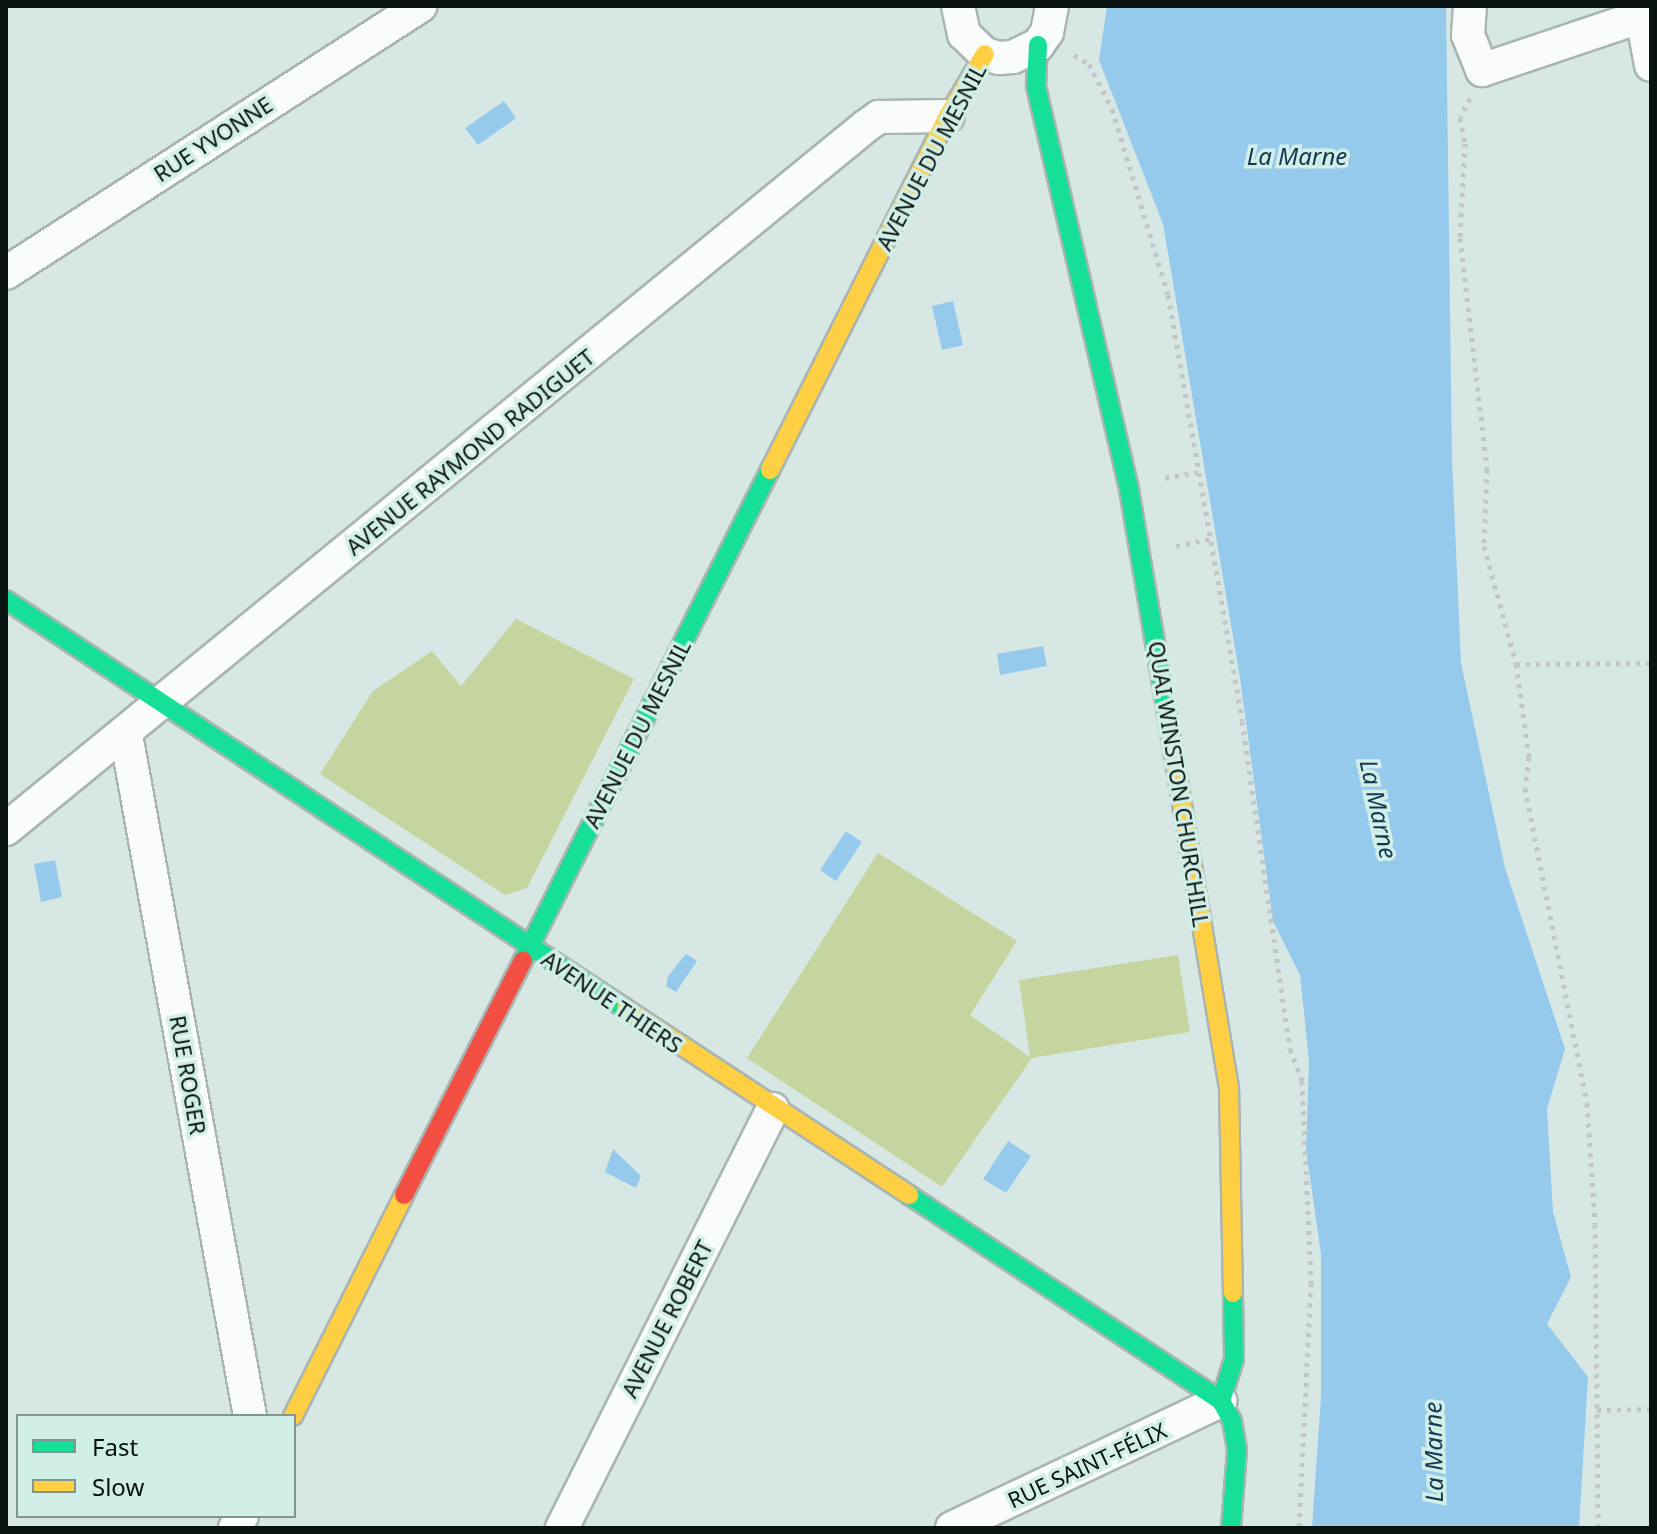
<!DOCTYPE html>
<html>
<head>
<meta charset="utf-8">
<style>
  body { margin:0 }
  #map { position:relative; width:1657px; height:1534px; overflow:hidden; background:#d7e8e4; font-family:"Noto Sans",sans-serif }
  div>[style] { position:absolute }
  .green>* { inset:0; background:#c6d49f }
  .water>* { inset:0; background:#95caed }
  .path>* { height:5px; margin-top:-2.5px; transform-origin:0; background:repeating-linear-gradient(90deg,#c2c7c6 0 4px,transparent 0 10px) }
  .roads { filter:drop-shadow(2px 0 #a9b5b2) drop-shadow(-2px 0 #a9b5b2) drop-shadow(0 2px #a9b5b2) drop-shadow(0 -2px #a9b5b2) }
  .street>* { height:32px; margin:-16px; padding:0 16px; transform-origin:16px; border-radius:16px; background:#f9fcfb }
  .fast>* { height:18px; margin:-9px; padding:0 9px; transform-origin:9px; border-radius:9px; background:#16e098 }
  .slow>* { height:18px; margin:-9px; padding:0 9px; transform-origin:9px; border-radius:9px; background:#ffcf43 }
  .jam>* { height:18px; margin:-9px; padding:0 9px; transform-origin:9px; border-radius:9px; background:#f24e42 }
  span { translate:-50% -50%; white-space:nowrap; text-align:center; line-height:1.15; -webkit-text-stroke:7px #d1eee7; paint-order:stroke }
  .street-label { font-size:22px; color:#081210 }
  .water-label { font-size:24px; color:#123852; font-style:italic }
  .frame { position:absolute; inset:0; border:8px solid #081210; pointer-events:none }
  .legend { position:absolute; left:16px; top:1414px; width:280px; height:104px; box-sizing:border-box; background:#d1eee7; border:2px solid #819691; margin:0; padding:10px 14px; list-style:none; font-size:24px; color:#081210 }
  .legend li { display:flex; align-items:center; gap:16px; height:40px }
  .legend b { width:40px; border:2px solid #819691 }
</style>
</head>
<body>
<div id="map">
  <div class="green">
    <div style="clip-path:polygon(516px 619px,634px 679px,527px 888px,505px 895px,320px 774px,373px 691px,432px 651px,461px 686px)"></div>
    <div style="clip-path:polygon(878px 853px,1017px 941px,970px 1015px,1030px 1057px,1019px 980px,1178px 955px,1190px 1032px,1032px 1058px,942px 1187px,747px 1058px)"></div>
  </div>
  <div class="water">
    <div style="clip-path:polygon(1107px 6px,1446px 6px,1452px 458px,1461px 663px,1505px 868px,1565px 1049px,1547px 1109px,1553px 1212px,1571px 1277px,1547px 1324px,1588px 1377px,1579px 1528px,1312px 1528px,1321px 1396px,1321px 1254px,1306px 1150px,1309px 1061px,1300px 975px,1273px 921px,1240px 678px,1163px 224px,1099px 60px)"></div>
    <div style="clip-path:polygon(504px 101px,516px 118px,478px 145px,465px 128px)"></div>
    <div style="clip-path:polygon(953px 301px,963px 345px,942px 350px,932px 306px)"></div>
    <div style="clip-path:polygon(1043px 646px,1047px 666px,1000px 675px,997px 654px)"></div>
    <div style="clip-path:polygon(846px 831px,862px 842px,836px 881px,820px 870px)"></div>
    <div style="clip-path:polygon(55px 860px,62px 897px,41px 902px,34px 864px)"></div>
    <div style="clip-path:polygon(686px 954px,697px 961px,676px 992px,666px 986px,668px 976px)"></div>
    <div style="clip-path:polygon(1008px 1141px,1031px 1156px,1006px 1193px,983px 1179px)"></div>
    <div style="clip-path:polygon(613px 1149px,641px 1176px,636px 1188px,605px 1172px)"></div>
  </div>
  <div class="path">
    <div style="left:1074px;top:55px;width:17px;rotate:31deg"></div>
    <div style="left:1089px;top:64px;width:51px;rotate:62.9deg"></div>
    <div style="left:1112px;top:109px;width:194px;rotate:73.2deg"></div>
    <div style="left:1168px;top:295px;width:432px;rotate:80.1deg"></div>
    <div style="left:1242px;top:721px;width:331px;rotate:81.7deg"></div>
    <div style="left:1290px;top:1049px;width:34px;rotate:69deg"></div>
    <div style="left:1302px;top:1081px;width:202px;rotate:87.4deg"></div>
    <div style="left:1311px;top:1283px;width:245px;rotate:92.8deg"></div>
    <div style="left:1470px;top:98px;width:22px;rotate:117deg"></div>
    <div style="left:1460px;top:118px;width:25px;rotate:79deg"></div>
    <div style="left:1465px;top:143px;width:95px;rotate:93deg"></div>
    <div style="left:1460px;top:238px;width:233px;rotate:83.3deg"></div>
    <div style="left:1487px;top:469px;width:77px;rotate:92.2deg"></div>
    <div style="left:1484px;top:546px;width:122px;rotate:74.8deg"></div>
    <div style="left:1516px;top:664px;width:94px;rotate:82deg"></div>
    <div style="left:1529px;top:757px;width:31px;rotate:97deg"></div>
    <div style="left:1525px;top:788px;width:321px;rotate:78.9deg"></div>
    <div style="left:1587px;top:1103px;width:121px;rotate:86.2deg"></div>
    <div style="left:1595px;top:1224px;width:304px;rotate:89.4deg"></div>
    <div style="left:1165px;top:478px;width:34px;rotate:-10deg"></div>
    <div style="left:1176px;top:546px;width:35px;rotate:-12deg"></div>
    <div style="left:1516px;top:664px;width:135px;rotate:-0.4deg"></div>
    <div style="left:1597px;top:1410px;width:54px;rotate:-1.1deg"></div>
  </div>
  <div class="roads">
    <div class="street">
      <div style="left:958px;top:6px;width:29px;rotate:78deg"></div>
      <div style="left:964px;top:34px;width:29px;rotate:44deg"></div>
      <div style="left:985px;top:54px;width:15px;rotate:16deg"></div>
      <div style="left:999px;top:58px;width:14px;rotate:-4deg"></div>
      <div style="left:1013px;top:57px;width:28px;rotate:-26deg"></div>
      <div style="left:1038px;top:45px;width:16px;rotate:-55deg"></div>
      <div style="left:1047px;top:32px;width:26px;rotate:-79deg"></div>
      <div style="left:1470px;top:6px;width:29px;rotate:94deg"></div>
      <div style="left:1468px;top:35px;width:38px;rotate:68deg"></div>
      <div style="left:1482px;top:70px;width:178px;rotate:-18.6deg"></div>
      <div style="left:1642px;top:17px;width:49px;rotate:79.4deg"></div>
      <div style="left:6px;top:273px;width:493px;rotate:-32.8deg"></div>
      <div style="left:126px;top:735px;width:692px;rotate:79.68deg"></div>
      <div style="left:6px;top:829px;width:1111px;rotate:-39.26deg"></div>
      <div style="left:866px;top:126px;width:16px;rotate:-35deg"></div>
      <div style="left:879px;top:117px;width:69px;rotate:-0.8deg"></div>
      <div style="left:235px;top:1528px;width:14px;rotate:-60deg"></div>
      <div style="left:562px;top:1528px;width:469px;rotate:-63.3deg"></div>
      <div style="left:952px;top:1528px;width:297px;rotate:-25.3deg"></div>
    </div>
    <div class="fast">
      <div style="left:1038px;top:45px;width:41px;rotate:92.8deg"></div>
      <div style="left:1036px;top:86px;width:414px;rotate:77deg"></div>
      <div style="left:1129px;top:489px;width:253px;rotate:80.4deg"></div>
      <div style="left:6px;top:600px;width:743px;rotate:33.41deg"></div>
      <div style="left:523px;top:960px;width:549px;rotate:-63.25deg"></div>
      <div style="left:909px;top:1195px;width:374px;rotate:33.4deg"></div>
      <div style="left:1221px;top:1401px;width:23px;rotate:61deg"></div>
      <div style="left:1232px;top:1421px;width:29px;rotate:80deg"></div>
      <div style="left:1237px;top:1450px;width:78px;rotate:94.4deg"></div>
      <div style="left:1221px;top:1401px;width:44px;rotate:-72.8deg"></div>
      <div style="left:1234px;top:1359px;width:66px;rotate:-90.9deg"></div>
    </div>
    <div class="slow">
      <div style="left:770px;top:470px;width:396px;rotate:-63.3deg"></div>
      <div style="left:948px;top:116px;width:72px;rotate:-59.2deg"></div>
      <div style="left:1171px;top:738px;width:355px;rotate:80.6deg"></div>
      <div style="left:1229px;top:1088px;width:205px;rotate:88.9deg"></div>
      <div style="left:626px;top:1009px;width:339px;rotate:33.3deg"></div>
      <div style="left:293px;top:1416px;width:247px;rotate:-63.3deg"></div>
    </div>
    <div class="jam">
      <div style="left:404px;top:1195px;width:263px;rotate:-63.1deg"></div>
    </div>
  </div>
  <div class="street-label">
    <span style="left:213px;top:139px;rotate:-33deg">RUE YVONNE</span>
    <span style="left:931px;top:157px;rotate:-62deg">AVENUE DU MESNIL</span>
    <span style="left:470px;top:452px;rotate:-39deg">AVENUE RAYMOND RADIGUET</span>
    <span style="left:637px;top:734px;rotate:-63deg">AVENUE DU MESNIL</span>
    <span style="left:1179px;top:784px;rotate:81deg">QUAI WINSTON CHURCHILL</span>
    <span style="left:612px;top:1002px;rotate:34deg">AVENUE THIERS</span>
    <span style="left:188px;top:1075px;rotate:80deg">RUE ROGER</span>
    <span style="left:667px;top:1319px;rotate:-63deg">AVENUE ROBERT</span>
    <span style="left:1087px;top:1465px;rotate:-25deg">RUE SAINT-FÉLIX</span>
  </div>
  <div class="water-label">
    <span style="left:1297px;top:156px">La Marne</span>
    <span style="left:1379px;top:809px;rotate:78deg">La Marne</span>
    <span style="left:1433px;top:1452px;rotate:-91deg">La Marne</span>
  </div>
  <div class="frame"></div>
  <ul class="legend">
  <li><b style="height:10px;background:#16e098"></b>Fast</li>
  <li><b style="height:10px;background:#ffcf43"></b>Slow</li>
  </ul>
</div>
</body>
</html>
